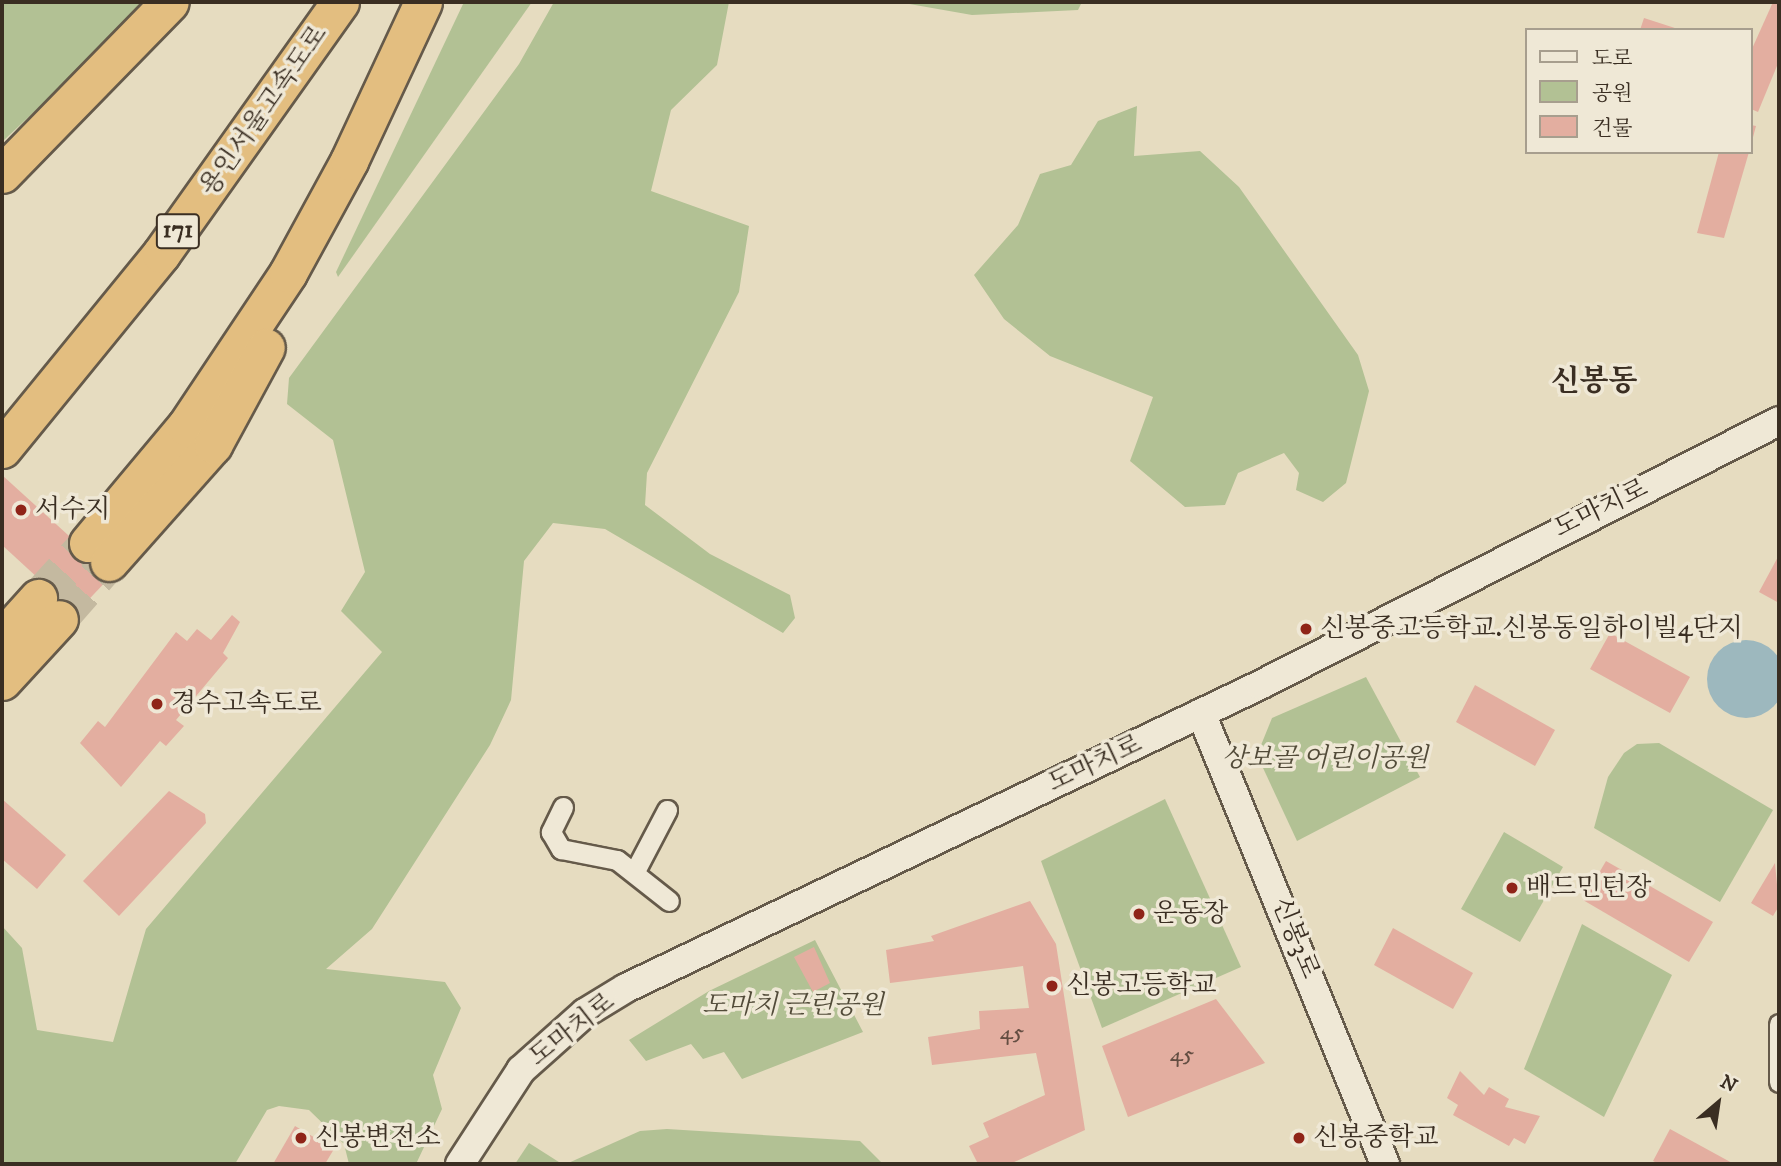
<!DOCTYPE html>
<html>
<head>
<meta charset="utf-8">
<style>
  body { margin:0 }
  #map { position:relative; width:1781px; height:1166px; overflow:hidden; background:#e6dcc0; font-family:"IM FELL DW Pica","Noto Serif KR",serif }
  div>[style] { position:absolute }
  .green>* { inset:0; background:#b2c194 }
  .water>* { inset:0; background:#9db8be }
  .round { border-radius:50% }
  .building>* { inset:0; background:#e3aea0 }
  .highway-tunnel>* { height:37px; margin-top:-18.5px; transform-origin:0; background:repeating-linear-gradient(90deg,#c4b9a0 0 37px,transparent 0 55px) }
  .roads { filter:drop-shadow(2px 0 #655a4a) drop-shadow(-2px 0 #655a4a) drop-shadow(0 2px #655a4a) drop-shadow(0 -2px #655a4a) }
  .street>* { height:19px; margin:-9.5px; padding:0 9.5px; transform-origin:9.5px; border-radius:9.5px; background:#efe8d6 }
  .secondary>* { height:28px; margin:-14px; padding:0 14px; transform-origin:14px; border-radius:14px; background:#efe8d6 }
  .highway>* { height:37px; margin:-18.5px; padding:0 18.5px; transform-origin:18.5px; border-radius:18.5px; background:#e3be80 }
  .dots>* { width:19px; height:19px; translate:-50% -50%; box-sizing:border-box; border:4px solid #efe8d6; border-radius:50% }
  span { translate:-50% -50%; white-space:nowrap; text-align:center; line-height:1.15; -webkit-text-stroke:7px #efe8d6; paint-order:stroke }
  .number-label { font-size:23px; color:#644e42 }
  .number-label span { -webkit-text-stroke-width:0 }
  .shield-label span { padding:2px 5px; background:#efe8d6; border:2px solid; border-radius:5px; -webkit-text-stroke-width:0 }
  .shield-label { font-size:24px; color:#3a2e22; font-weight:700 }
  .street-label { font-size:26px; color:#3a2e22 }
  .poi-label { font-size:26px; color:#3a2e22 }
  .left { translate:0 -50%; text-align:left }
  .park-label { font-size:26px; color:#524b39; font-style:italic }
  .quarter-label { font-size:30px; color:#3a2e22; font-weight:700 }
  .frame { position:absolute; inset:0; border:4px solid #3a2e22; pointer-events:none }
  .legend { position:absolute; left:1525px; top:28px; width:228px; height:126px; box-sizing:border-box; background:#efe8d6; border:2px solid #a79e8e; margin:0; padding:9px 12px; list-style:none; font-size:21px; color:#3a2e22 }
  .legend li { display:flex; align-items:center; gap:14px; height:35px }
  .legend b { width:35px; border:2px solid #a79e8e }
  .north { position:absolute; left:1683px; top:1068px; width:70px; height:70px; -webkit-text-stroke:5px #efe8d6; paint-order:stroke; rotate:29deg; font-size:19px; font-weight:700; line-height:28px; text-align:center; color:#3a2e22 }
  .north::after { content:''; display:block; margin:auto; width:24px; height:32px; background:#3a2e22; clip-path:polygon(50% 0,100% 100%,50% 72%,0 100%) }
</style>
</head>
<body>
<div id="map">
  <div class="green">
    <div style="clip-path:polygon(2px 2px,151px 2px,2px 142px)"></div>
    <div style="clip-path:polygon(464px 2px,532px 2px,338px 277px,336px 272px)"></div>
    <div style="clip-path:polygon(554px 2px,729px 2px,717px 65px,671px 110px,651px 191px,749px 226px,739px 292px,647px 473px,645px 505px,710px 554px,790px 595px,795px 618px,783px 633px,605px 529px,553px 523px,524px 561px,511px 700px,490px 745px,372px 929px,326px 969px,445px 982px,461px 1008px,433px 1075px,442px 1109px,416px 1164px,349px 1164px,344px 1144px,309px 1110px,279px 1106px,267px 1110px,235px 1164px,2px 1164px,2px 926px,22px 948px,37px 1030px,113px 1042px,146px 929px,382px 652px,341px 611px,365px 572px,333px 440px,287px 404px,289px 378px,519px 64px)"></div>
    <div style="clip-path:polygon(898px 2px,1082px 2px,1078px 10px,972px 15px)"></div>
    <div style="clip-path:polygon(1137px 106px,1134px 156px,1200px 151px,1239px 187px,1358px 355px,1369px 391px,1346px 483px,1323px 502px,1296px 490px,1299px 473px,1284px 453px,1238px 473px,1225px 505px,1185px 507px,1130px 461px,1153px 397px,1050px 356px,1004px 319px,974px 275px,1018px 225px,1040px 174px,1071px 165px,1098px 121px)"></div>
    <div style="clip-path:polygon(1366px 677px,1420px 777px,1297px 841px,1257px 755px,1272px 718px)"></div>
    <div style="clip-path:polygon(1659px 743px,1773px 810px,1720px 902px,1594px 828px,1608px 777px,1624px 753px,1637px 744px)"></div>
    <div style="clip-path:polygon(1165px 799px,1241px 967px,1102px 1028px,1041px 861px)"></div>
    <div style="clip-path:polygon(1504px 832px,1563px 867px,1520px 942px,1461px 909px)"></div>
    <div style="clip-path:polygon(1582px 924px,1672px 975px,1604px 1117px,1524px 1069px)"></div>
    <div style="clip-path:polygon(815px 940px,863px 1032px,742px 1079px,724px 1052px,703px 1059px,691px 1044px,646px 1061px,629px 1040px,709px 991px)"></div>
    <div style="clip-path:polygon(667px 1129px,860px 1141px,883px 1164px,566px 1164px,640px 1131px)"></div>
    <div style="clip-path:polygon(529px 1143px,562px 1164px,515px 1164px)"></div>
  </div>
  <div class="water">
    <div class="round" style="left:1707px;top:640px;width:78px;height:78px"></div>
  </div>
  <div class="building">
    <div style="clip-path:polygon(1773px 2px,1779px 2px,1779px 61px,1758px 112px,1751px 109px,1751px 51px)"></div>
    <div style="clip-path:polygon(1644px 18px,1678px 29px,1678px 30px,1640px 30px)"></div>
    <div style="clip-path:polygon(1751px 125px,1756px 126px,1752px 141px,1751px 141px)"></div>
    <div style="clip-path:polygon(1719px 152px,1749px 152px,1724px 238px,1697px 233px)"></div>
    <div style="clip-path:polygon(2px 475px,112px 575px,76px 613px,2px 545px)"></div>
    <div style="clip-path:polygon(1779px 555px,1779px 603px,1759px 592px)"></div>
    <div style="clip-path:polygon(232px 615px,240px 622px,223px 653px,228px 658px,176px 720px,184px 726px,166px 746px,160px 741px,121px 787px,80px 743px,98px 721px,105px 727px,176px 632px,187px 641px,197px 629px,211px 640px)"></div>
    <div style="clip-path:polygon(1610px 633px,1690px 677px,1670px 713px,1590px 669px)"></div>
    <div style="clip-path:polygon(1475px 685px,1555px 730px,1535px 766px,1456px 722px)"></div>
    <div style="clip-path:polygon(169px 791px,205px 814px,206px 823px,119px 916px,83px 881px)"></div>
    <div style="clip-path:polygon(2px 799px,66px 855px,37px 889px,2px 859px)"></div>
    <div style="clip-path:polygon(1606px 861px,1713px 922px,1689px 962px,1583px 900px)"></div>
    <div style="clip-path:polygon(1775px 863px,1779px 906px,1773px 916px,1751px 903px)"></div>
    <div style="clip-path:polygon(1030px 901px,1056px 944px,1085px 1130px,1010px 1164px,978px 1164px,969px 1146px,989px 1137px,983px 1123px,1045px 1095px,1036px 1053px,932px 1065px,928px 1037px,980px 1029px,979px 1011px,1029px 1008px,1023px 966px,890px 983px,886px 950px,934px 941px,931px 936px)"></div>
    <div style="clip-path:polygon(1393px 928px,1473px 973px,1453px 1009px,1374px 965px)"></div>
    <div style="clip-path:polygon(814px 947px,830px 983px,813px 992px,794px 957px)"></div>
    <div style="clip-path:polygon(1216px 999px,1265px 1063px,1128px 1117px,1102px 1046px)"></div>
    <div style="clip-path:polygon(1460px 1071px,1484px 1095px,1489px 1087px,1509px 1099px,1505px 1107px,1540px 1116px,1525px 1144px,1514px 1138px,1509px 1146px,1453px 1115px,1458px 1105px,1447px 1098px)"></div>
    <div style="clip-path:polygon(295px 1126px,334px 1149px,325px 1164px,273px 1164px)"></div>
    <div style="clip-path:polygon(1670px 1129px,1734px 1164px,1659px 1164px,1653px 1161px)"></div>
  </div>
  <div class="highway-tunnel">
    <div style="left:38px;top:598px;width:74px;rotate:-47.7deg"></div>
    <div style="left:59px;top:619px;width:76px;rotate:-48.7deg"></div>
  </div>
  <div class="roads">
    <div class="street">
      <div style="left:563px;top:807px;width:28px;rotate:116deg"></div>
      <div style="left:551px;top:832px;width:20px;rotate:60deg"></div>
      <div style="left:561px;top:849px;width:57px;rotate:11.1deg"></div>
      <div style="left:617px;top:860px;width:66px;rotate:38.3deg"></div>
      <div style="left:635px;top:871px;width:69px;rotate:-62.3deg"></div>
      <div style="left:1779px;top:1024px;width:58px;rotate:90deg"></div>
    </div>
    <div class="secondary">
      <div style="left:1201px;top:713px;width:487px;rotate:67.8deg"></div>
      <div style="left:460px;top:1164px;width:112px;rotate:-57deg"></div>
      <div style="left:521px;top:1070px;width:86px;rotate:-41.7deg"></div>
      <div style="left:585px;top:1013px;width:48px;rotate:-31.4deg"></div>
      <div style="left:626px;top:988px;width:703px;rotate:-25.54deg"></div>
      <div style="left:1260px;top:685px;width:582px;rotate:-26.96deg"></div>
    </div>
    <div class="highway">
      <div style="left:2px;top:174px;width:240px;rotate:-45.7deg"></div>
      <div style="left:2px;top:449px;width:252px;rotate:-50.8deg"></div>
      <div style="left:161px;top:254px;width:309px;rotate:-54.6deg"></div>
      <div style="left:88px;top:543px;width:153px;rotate:-50.1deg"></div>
      <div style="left:186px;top:426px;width:184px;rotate:-56.3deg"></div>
      <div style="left:288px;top:273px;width:128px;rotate:-61.4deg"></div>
      <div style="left:349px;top:161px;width:175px;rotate:-65deg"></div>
      <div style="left:109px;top:562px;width:157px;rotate:-48.4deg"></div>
      <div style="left:213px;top:445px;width:111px;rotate:-61.6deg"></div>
      <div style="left:2px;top:638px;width:54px;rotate:-48deg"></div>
      <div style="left:2px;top:681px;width:84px;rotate:-47.4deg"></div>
    </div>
  </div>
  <div class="dots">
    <div style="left:21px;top:510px;background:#8f2418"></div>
    <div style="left:1306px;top:629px;background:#8f2418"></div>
    <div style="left:157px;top:704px;background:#8f2418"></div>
    <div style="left:1512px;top:888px;background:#8f2418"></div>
    <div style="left:1139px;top:914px;background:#8f2418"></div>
    <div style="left:1052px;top:986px;background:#8f2418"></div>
    <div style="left:301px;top:1138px;background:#8f2418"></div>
    <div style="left:1299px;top:1138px;background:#8f2418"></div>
  </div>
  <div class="number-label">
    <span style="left:1012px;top:1033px">45</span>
    <span style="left:1182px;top:1055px">45</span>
  </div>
  <div class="shield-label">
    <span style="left:178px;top:231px">171</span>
  </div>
  <div class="street-label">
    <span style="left:264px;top:111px;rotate:-55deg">용인서울고속도로</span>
    <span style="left:1601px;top:509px;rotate:-26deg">도마치로</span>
    <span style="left:1095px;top:764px;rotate:-25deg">도마치로</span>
    <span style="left:1295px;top:938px;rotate:68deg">신봉3로</span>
    <span style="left:572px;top:1030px;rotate:-38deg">도마치로</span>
  </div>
  <div class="poi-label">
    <span class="left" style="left:35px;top:510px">서수지</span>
    <span class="left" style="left:1320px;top:629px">신봉중고등학교.신봉동일하이빌4단지</span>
    <span class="left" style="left:171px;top:704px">경수고속도로</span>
    <span class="left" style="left:1526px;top:888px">배드민턴장</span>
    <span class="left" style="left:1153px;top:914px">운동장</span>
    <span class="left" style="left:1066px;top:986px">신봉고등학교</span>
    <span class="left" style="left:315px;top:1138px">신봉변전소</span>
    <span class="left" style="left:1313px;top:1138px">신봉중학교</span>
  </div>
  <div class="park-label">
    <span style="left:1325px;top:759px">상보골 어린이공원</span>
    <span style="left:793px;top:1006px">도마치 근린공원</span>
  </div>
  <div class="quarter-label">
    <span style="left:1594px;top:382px">신봉동</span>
  </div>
  <div class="frame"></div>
  <ul class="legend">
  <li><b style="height:9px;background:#efe8d6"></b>도로</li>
  <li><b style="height:19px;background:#b2c194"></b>공원</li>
  <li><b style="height:19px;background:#e3aea0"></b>건물</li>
  </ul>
  <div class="north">N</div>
</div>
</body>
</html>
